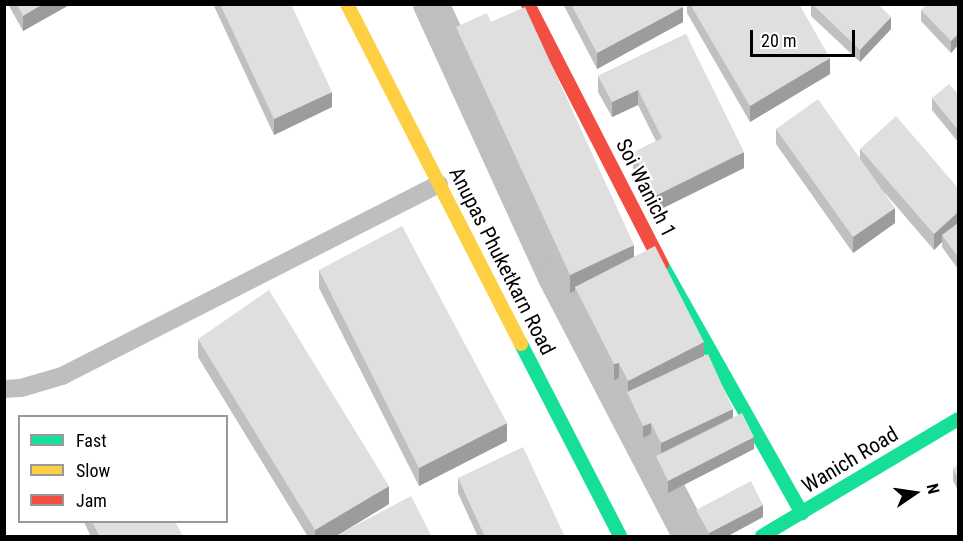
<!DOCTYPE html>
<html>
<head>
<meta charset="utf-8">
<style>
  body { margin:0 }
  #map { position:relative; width:963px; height:541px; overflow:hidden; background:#fff; font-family:"Roboto Condensed",sans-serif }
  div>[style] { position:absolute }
  .canal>* { height:36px; margin:-18px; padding:0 18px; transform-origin:18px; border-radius:18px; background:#bfbfbf }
  .lane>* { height:18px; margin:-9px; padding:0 9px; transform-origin:9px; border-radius:9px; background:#bebebe }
  .fast>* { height:14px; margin:-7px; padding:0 7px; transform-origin:7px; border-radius:7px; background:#16e098 }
  .slow>* { height:14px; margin:-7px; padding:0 7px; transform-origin:7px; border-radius:7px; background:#ffcf43 }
  .jam>* { height:14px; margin:-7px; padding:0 7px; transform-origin:7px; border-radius:7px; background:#f24e42 }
  .wall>* { inset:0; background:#c0c0c0 }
  .shaded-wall>* { inset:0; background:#9c9c9c }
  .building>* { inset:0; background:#dfdfdf }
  span { translate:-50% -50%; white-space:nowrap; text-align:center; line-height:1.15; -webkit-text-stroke:4.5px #fff; paint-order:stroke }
  .street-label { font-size:21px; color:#000 }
  .frame { position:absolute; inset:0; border:6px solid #000; pointer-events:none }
  .legend { position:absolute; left:18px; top:415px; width:210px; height:108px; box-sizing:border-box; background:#fff; border:2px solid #999; margin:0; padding:8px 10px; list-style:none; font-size:18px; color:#000 }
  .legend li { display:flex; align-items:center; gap:12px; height:30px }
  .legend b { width:30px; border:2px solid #999 }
  .north { position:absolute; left:885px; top:463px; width:60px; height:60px; -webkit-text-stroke:4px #fff; paint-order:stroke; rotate:77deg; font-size:16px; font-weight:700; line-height:24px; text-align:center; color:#000 }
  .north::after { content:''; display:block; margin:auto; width:21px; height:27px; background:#000; clip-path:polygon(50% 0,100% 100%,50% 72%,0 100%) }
  .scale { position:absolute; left:750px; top:30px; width:105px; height:27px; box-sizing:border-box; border:3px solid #000; border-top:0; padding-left:8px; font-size:18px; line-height:21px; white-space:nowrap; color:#000; -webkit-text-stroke:4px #fff; paint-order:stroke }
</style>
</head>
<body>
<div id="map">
  <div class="canal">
    <div style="left:431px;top:4px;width:300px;rotate:65.4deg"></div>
    <div style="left:556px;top:277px;width:292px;rotate:62.5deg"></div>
  </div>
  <div class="lane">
    <div style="left:4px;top:389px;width:17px;rotate:-3deg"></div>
    <div style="left:21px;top:388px;width:43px;rotate:-16.3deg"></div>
    <div style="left:62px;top:376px;width:423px;rotate:-27deg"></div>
  </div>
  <div class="fast">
    <div style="left:662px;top:265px;width:285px;rotate:60.6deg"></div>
    <div style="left:521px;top:344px;width:216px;rotate:62.7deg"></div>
    <div style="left:762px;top:536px;width:228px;rotate:-30.8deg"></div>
  </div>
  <div class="slow">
    <div style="left:347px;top:4px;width:382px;rotate:62.9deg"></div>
  </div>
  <div class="jam">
    <div style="left:528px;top:4px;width:293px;rotate:62.8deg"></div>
  </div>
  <div class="wall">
    <div style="clip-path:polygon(8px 4px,71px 4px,23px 31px)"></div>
    <div style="clip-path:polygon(213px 4px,291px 4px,332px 107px,274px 135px)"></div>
    <div style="clip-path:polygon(563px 4px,682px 4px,683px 22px,597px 69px)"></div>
    <div style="clip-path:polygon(687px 4px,799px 4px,830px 74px,750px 122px,687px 13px)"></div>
    <div style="clip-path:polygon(811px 4px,878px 4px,891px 29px,860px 62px,811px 16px)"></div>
    <div style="clip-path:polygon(958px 4px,958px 45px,951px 53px,921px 21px,921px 10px)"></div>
    <div style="clip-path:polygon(491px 22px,634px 256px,704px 356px,733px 418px,754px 449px,668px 493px,656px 468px,656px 456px,661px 454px,651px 434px,643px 438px,627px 404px,627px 394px,619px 378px,614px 380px,575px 302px,575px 291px,570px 293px,456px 45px,456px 27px)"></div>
    <div style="clip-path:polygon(686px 34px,744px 168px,655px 212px,633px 168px,633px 153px,656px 141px,638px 105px,612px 117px,598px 92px,598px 76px)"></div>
    <div style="clip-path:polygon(958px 94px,958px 142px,932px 110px,932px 98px)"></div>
    <div style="clip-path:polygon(776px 129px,860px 158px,860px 149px,958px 188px,958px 269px,942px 247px,942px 242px,934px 250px,884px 192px,895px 223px,853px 253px,776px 144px)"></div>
    <div style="clip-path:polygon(319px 270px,507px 441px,419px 486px,319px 288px)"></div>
    <div style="clip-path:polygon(198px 339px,389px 504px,340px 533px,432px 537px,308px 537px,198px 357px)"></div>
    <div style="clip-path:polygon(958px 465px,958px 490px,953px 481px,953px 469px)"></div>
    <div style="clip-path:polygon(458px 478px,565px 537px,478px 537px,458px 493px)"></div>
    <div style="clip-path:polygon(696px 510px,763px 517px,726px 537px,704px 537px,696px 521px)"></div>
    <div style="clip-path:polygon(84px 522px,175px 522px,183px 537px,91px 537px)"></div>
  </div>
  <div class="shaded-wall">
    <div style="clip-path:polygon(43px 4px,71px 4px,23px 31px,23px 16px)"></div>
    <div style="clip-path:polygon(683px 7px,683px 22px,597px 69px,597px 53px)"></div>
    <div style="clip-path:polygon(891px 17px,891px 29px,860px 62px,860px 50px)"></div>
    <div style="clip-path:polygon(958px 34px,958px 45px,951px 53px,951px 41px)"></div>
    <div style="clip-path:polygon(830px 58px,830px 74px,750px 122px,750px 106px)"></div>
    <div style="clip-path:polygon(638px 90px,638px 105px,612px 117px,612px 102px)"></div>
    <div style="clip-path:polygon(332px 92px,332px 107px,274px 135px,274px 119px)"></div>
    <div style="clip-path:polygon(744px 152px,744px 168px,655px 212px,655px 196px)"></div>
    <div style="clip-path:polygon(895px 208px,895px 223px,853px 253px,853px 237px)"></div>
    <div style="clip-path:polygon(958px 212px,958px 228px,942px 235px,942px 242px,934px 250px,934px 234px)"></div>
    <div style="clip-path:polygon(634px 245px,634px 263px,575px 287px,575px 291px,570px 293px,570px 275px)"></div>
    <div style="clip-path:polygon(704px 342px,704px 358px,628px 395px,628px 381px)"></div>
    <div style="clip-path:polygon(619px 363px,619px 378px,614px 380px,614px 364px)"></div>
    <div style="clip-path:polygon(733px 409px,733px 421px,661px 455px,661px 443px)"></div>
    <div style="clip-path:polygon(507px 423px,507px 441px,419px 486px,419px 468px)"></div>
    <div style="clip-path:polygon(651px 423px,651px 434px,643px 438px,643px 426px)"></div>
    <div style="clip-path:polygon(754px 437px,754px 449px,668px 493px,668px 481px)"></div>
    <div style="clip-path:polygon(389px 486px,389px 504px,335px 537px,315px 537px,315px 530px)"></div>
    <div style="clip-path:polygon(763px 505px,763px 517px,726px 537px,709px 537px,709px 533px)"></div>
  </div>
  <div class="building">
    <div style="clip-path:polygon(17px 4px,43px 4px,23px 16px)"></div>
    <div style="clip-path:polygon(220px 4px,291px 4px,332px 92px,274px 119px)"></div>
    <div style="clip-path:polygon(571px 4px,682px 4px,683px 7px,597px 53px)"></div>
    <div style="clip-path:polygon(690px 4px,799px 4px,830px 58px,750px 106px)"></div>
    <div style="clip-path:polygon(812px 4px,878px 4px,891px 17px,860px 50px)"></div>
    <div style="clip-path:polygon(927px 4px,958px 4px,958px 34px,951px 41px,921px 10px)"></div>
    <div style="clip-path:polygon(525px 7px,634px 245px,570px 275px,456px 27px,487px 13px,491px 22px)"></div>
    <div style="clip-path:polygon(686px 34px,744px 152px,655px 196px,633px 153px,662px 138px,638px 90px,612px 102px,598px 76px)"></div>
    <div style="clip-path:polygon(949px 84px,958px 94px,958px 130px,932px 98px)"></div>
    <div style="clip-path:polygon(818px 99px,895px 208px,853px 237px,776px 129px)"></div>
    <div style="clip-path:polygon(896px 116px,958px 188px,958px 212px,934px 234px,860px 149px)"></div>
    <div style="clip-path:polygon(958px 223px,958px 257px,942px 235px)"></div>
    <div style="clip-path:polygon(402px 226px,507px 423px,419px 468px,319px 270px)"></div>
    <div style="clip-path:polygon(655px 246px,704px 342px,628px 381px,619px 363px,614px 364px,575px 287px)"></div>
    <div style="clip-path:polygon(269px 290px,389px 486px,315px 530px,198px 339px)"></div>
    <div style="clip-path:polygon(708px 354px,733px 409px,661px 443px,651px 423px,643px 426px,627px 392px)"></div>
    <div style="clip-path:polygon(742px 413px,754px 437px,668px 481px,656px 456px)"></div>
    <div style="clip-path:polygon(523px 447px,565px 537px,485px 537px,458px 478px)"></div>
    <div style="clip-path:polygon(958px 465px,958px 478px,953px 469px)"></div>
    <div style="clip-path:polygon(751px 481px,763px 505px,709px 533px,696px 510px)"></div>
    <div style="clip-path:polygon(411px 496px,432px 537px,334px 537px)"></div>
    <div style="clip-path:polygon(92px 522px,175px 522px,183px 537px,100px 537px)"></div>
  </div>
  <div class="street-label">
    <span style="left:646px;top:188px;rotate:63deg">Soi Wanich 1</span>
    <span style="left:502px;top:261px;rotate:63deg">Anupas Phuketkarn Road</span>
    <span style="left:850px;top:460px;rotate:-31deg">Wanich Road</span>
  </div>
  <div class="frame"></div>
  <ul class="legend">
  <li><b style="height:8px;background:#16e098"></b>Fast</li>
  <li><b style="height:8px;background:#ffcf43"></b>Slow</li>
  <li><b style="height:8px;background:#f24e42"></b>Jam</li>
  </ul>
  <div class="north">N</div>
  <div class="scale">20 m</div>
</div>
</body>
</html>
